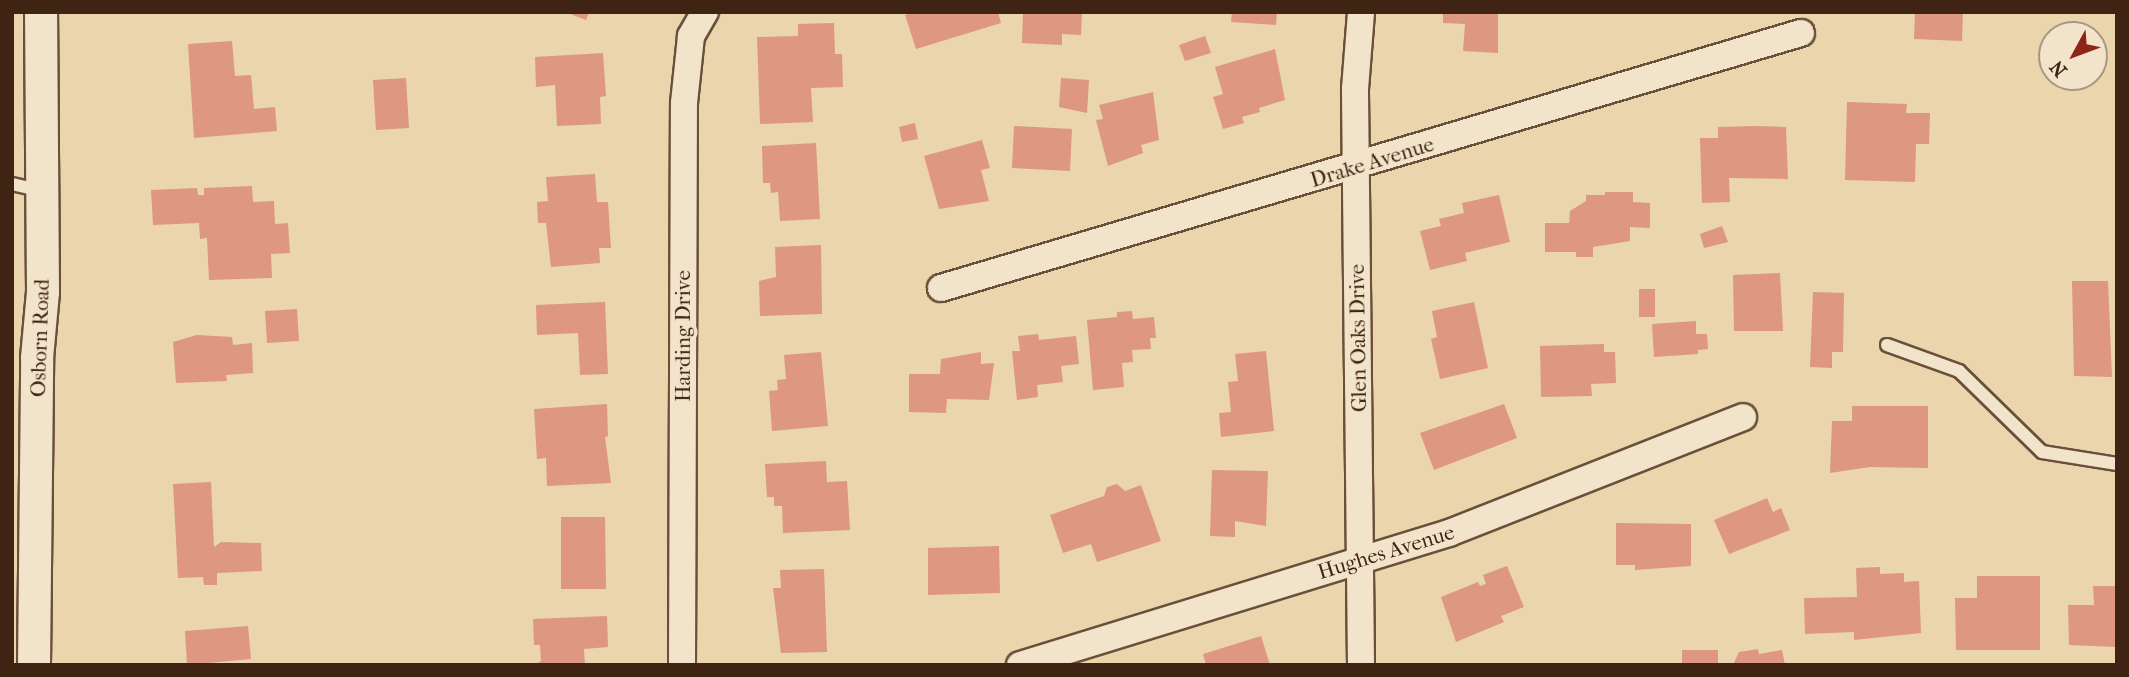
<!DOCTYPE html>
<html>
<head>
<meta charset="utf-8">
<style>
  body { margin:0 }
  #map { position:relative; width:2129px; height:677px; overflow:hidden; background:#ebd5ad; font-family:"IM FELL French Canon",serif }
  div>[style] { position:absolute }
  .building>* { inset:0; background:#dd9782 }
  .roads { filter:drop-shadow(2px 0 #6a503a) drop-shadow(-2px 0 #6a503a) drop-shadow(0 2px #6a503a) drop-shadow(0 -2px #6a503a) }
  .service>* { height:12px; margin:-6px; padding:0 6px; transform-origin:6px; border-radius:6px; background:#f2e4ca }
  .minor>* { height:26px; margin:-13px; padding:0 13px; transform-origin:13px; border-radius:13px; background:#f2e4ca }
  .tertiary>* { height:32px; margin:-16px; padding:0 16px; transform-origin:16px; border-radius:16px; background:#f2e4ca }
  span { translate:-50% -50%; white-space:nowrap; text-align:center; line-height:1.15; -webkit-text-stroke:7px #f2e4ca; paint-order:stroke }
  .street-label { font-size:21px; color:#3f2413 }
  .frame { position:absolute; inset:0; border:14px solid #3f2413; pointer-events:none }
  .north { position:absolute; left:2038px; top:21px; width:70px; height:70px; box-sizing:border-box; background:#f2e4ca; border:2px solid #aa9781; border-radius:50%; rotate:229deg; font-size:19px; font-weight:700; line-height:28px; text-align:center; color:#3f2413 }
  .north::after { content:''; display:block; margin:auto; width:24px; height:32px; background:#8f2418; clip-path:polygon(50% 0,100% 100%,50% 72%,0 100%) }
</style>
</head>
<body>
<div id="map">
  <div class="building">
    <div style="clip-path:polygon(565px 12px,589px 12px,586px 20px)"></div>
    <div style="clip-path:polygon(915px 12px,998px 12px,1001px 23px,916px 49px,905px 15px)"></div>
    <div style="clip-path:polygon(1023px 12px,1082px 12px,1081px 35px,1062px 34px,1062px 45px,1022px 43px)"></div>
    <div style="clip-path:polygon(1232px 12px,1277px 12px,1276px 25px,1231px 22px)"></div>
    <div style="clip-path:polygon(1443px 12px,1498px 12px,1498px 53px,1463px 51px,1465px 24px,1443px 23px)"></div>
    <div style="clip-path:polygon(1915px 12px,1963px 12px,1962px 41px,1914px 39px)"></div>
    <div style="clip-path:polygon(834px 23px,835px 54px,842px 54px,843px 87px,811px 88px,813px 122px,760px 124px,757px 37px,798px 36px,798px 24px)"></div>
    <div style="clip-path:polygon(1205px 36px,1211px 53px,1185px 61px,1179px 45px)"></div>
    <div style="clip-path:polygon(232px 41px,235px 76px,251px 75px,254px 109px,275px 107px,277px 131px,194px 138px,188px 44px)"></div>
    <div style="clip-path:polygon(1275px 49px,1285px 100px,1259px 108px,1260px 112px,1242px 117px,1244px 123px,1223px 129px,1213px 97px,1223px 94px,1215px 67px)"></div>
    <div style="clip-path:polygon(603px 53px,606px 96px,600px 97px,601px 124px,557px 126px,555px 85px,536px 87px,535px 57px)"></div>
    <div style="clip-path:polygon(406px 78px,409px 128px,376px 130px,373px 80px)"></div>
    <div style="clip-path:polygon(1061px 78px,1089px 80px,1087px 113px,1059px 107px)"></div>
    <div style="clip-path:polygon(1153px 92px,1159px 140px,1141px 145px,1143px 153px,1108px 166px,1096px 120px,1103px 119px,1099px 105px)"></div>
    <div style="clip-path:polygon(1847px 102px,1907px 104px,1906px 113px,1930px 113px,1929px 144px,1916px 144px,1915px 182px,1845px 180px)"></div>
    <div style="clip-path:polygon(915px 123px,918px 139px,902px 142px,899px 127px)"></div>
    <div style="clip-path:polygon(1014px 126px,1072px 129px,1070px 171px,1012px 168px)"></div>
    <div style="clip-path:polygon(1756px 126px,1786px 127px,1788px 179px,1729px 178px,1730px 202px,1702px 203px,1700px 138px,1718px 138px,1718px 127px)"></div>
    <div style="clip-path:polygon(982px 140px,990px 168px,981px 170px,989px 201px,939px 209px,924px 156px)"></div>
    <div style="clip-path:polygon(816px 143px,820px 219px,780px 221px,778px 192px,771px 193px,770px 183px,763px 183px,762px 146px)"></div>
    <div style="clip-path:polygon(595px 174px,597px 202px,608px 202px,611px 248px,599px 248px,600px 263px,551px 267px,546px 223px,538px 223px,537px 202px,548px 201px,546px 177px)"></div>
    <div style="clip-path:polygon(252px 186px,253px 202px,274px 201px,275px 224px,288px 223px,290px 253px,271px 254px,272px 278px,209px 280px,207px 238px,200px 239px,199px 223px,153px 225px,151px 190px,197px 188px,198px 195px,204px 195px,204px 188px)"></div>
    <div style="clip-path:polygon(1605px 192px,1633px 192px,1633px 202px,1650px 203px,1650px 228px,1630px 227px,1630px 241px,1593px 247px,1593px 257px,1576px 257px,1576px 252px,1545px 252px,1545px 223px,1569px 223px,1570px 211px,1586px 201px,1586px 195px,1605px 195px)"></div>
    <div style="clip-path:polygon(1499px 195px,1510px 242px,1465px 253px,1467px 261px,1430px 270px,1420px 231px,1441px 226px,1439px 219px,1464px 213px,1462px 203px)"></div>
    <div style="clip-path:polygon(1722px 226px,1728px 242px,1704px 248px,1700px 234px)"></div>
    <div style="clip-path:polygon(821px 245px,822px 314px,760px 316px,759px 281px,776px 277px,775px 247px)"></div>
    <div style="clip-path:polygon(1780px 273px,1783px 331px,1734px 331px,1733px 275px)"></div>
    <div style="clip-path:polygon(2072px 281px,2108px 281px,2112px 377px,2074px 376px)"></div>
    <div style="clip-path:polygon(1639px 289px,1655px 289px,1655px 317px,1639px 317px)"></div>
    <div style="clip-path:polygon(1813px 292px,1844px 293px,1843px 352px,1832px 352px,1832px 368px,1810px 367px)"></div>
    <div style="clip-path:polygon(605px 302px,608px 374px,580px 375px,578px 333px,537px 335px,536px 305px)"></div>
    <div style="clip-path:polygon(1474px 302px,1488px 368px,1440px 379px,1431px 339px,1437px 337px,1432px 311px)"></div>
    <div style="clip-path:polygon(297px 309px,299px 341px,267px 343px,265px 311px)"></div>
    <div style="clip-path:polygon(1132px 311px,1133px 319px,1154px 317px,1156px 338px,1150px 338px,1151px 349px,1132px 350px,1133px 362px,1122px 363px,1124px 387px,1093px 390px,1087px 320px,1117px 317px,1117px 312px)"></div>
    <div style="clip-path:polygon(1696px 321px,1696px 334px,1707px 334px,1708px 349px,1698px 350px,1698px 354px,1654px 357px,1652px 324px)"></div>
    <div style="clip-path:polygon(1038px 334px,1039px 340px,1076px 336px,1079px 364px,1061px 366px,1063px 382px,1037px 385px,1038px 397px,1017px 400px,1012px 351px,1020px 351px,1018px 336px)"></div>
    <div style="clip-path:polygon(197px 335px,232px 337px,233px 345px,252px 343px,253px 373px,226px 375px,227px 381px,176px 383px,173px 342px)"></div>
    <div style="clip-path:polygon(1604px 344px,1604px 352px,1615px 352px,1616px 383px,1591px 384px,1592px 396px,1541px 397px,1540px 346px)"></div>
    <div style="clip-path:polygon(1266px 351px,1274px 431px,1221px 437px,1219px 413px,1231px 412px,1228px 382px,1238px 381px,1235px 354px)"></div>
    <div style="clip-path:polygon(821px 352px,828px 426px,772px 431px,769px 391px,778px 390px,777px 380px,786px 379px,784px 355px)"></div>
    <div style="clip-path:polygon(981px 352px,981px 364px,994px 363px,989px 400px,947px 399px,946px 413px,909px 412px,909px 374px,940px 374px,941px 359px)"></div>
    <div style="clip-path:polygon(607px 404px,608px 436px,605px 437px,611px 483px,547px 486px,546px 458px,537px 459px,534px 409px)"></div>
    <div style="clip-path:polygon(1504px 404px,1517px 438px,1434px 470px,1420px 433px)"></div>
    <div style="clip-path:polygon(1852px 406px,1928px 406px,1928px 468px,1870px 467px,1830px 473px,1832px 421px,1852px 421px)"></div>
    <div style="clip-path:polygon(826px 461px,827px 482px,847px 481px,850px 530px,783px 533px,782px 506px,774px 506px,774px 497px,767px 497px,765px 464px)"></div>
    <div style="clip-path:polygon(1212px 470px,1268px 471px,1266px 526px,1235px 521px,1235px 537px,1210px 536px)"></div>
    <div style="clip-path:polygon(211px 482px,214px 547px,221px 542px,261px 543px,262px 571px,217px 573px,217px 585px,204px 585px,203px 577px,178px 578px,173px 484px)"></div>
    <div style="clip-path:polygon(1117px 484px,1125px 491px,1141px 485px,1161px 541px,1097px 562px,1091px 544px,1063px 553px,1050px 515px,1104px 496px,1107px 487px)"></div>
    <div style="clip-path:polygon(1767px 498px,1773px 512px,1781px 508px,1790px 530px,1729px 554px,1714px 520px)"></div>
    <div style="clip-path:polygon(561px 517px,605px 517px,606px 589px,561px 589px)"></div>
    <div style="clip-path:polygon(1616px 523px,1691px 524px,1691px 566px,1635px 570px,1635px 565px,1616px 565px)"></div>
    <div style="clip-path:polygon(999px 546px,1000px 593px,928px 595px,928px 548px)"></div>
    <div style="clip-path:polygon(1507px 566px,1524px 607px,1501px 616px,1504px 622px,1456px 642px,1441px 597px,1478px 582px,1480px 586px,1486px 584px,1483px 575px)"></div>
    <div style="clip-path:polygon(1880px 567px,1880px 574px,1904px 573px,1904px 582px,1919px 581px,1921px 633px,1854px 640px,1854px 632px,1805px 634px,1804px 598px,1857px 597px,1856px 568px)"></div>
    <div style="clip-path:polygon(824px 569px,827px 652px,781px 653px,773px 588px,781px 588px,780px 570px)"></div>
    <div style="clip-path:polygon(1977px 576px,2040px 576px,2040px 650px,1956px 650px,1955px 598px,1977px 598px)"></div>
    <div style="clip-path:polygon(2093px 586px,2117px 586px,2117px 647px,2069px 645px,2068px 605px,2094px 605px)"></div>
    <div style="clip-path:polygon(607px 616px,608px 647px,584px 649px,585px 665px,534px 665px,541px 661px,540px 645px,534px 645px,533px 619px)"></div>
    <div style="clip-path:polygon(248px 626px,251px 659px,187px 665px,185px 631px)"></div>
    <div style="clip-path:polygon(1261px 636px,1270px 665px,1206px 665px,1203px 654px)"></div>
    <div style="clip-path:polygon(1758px 649px,1759px 654px,1782px 650px,1785px 665px,1733px 665px,1739px 652px)"></div>
    <div style="clip-path:polygon(1682px 650px,1718px 650px,1718px 665px,1682px 665px)"></div>
  </div>
  <div class="roads">
    <div class="service">
      <div style="left:12px;top:184px;width:31px;rotate:13deg"></div>
      <div style="left:1887px;top:345px;width:77px;rotate:19.9deg"></div>
      <div style="left:1959px;top:371px;width:116px;rotate:44.3deg"></div>
      <div style="left:2042px;top:452px;width:76px;rotate:9.1deg"></div>
    </div>
    <div class="minor">
      <div style="left:941px;top:288px;width:897px;rotate:-16.52deg"></div>
      <div style="left:682px;top:665px;width:562px;rotate:-89.8deg"></div>
      <div style="left:684px;top:103px;width:67px;rotate:-84deg"></div>
      <div style="left:691px;top:36px;width:28px;rotate:-60deg"></div>
      <div style="left:1020px;top:665px;width:449px;rotate:-17.1deg"></div>
      <div style="left:1449px;top:533px;width:316px;rotate:-21.5deg"></div>
      <div style="left:1361px;top:665px;width:576px;rotate:-90.6deg"></div>
      <div style="left:1355px;top:89px;width:77px;rotate:-85.5deg"></div>
    </div>
    <div class="tertiary">
      <div style="left:34px;top:665px;width:307px;rotate:-89.4deg"></div>
      <div style="left:37px;top:358px;width:66px;rotate:-84.8deg"></div>
      <div style="left:43px;top:292px;width:280px;rotate:-90.4deg"></div>
    </div>
  </div>
  <div class="street-label">
    <span style="left:1372px;top:162px;rotate:-17deg">Drake Avenue</span>
    <span style="left:683px;top:336px;rotate:-90deg">Harding Drive</span>
    <span style="left:40px;top:338px;rotate:-88deg">Osborn Road</span>
    <span style="left:1358px;top:338px;rotate:-91deg">Glen Oaks Drive</span>
    <span style="left:1386px;top:552px;rotate:-17deg">Hughes Avenue</span>
  </div>
  <div class="frame"></div>
  <div class="north">N</div>
</div>
</body>
</html>
